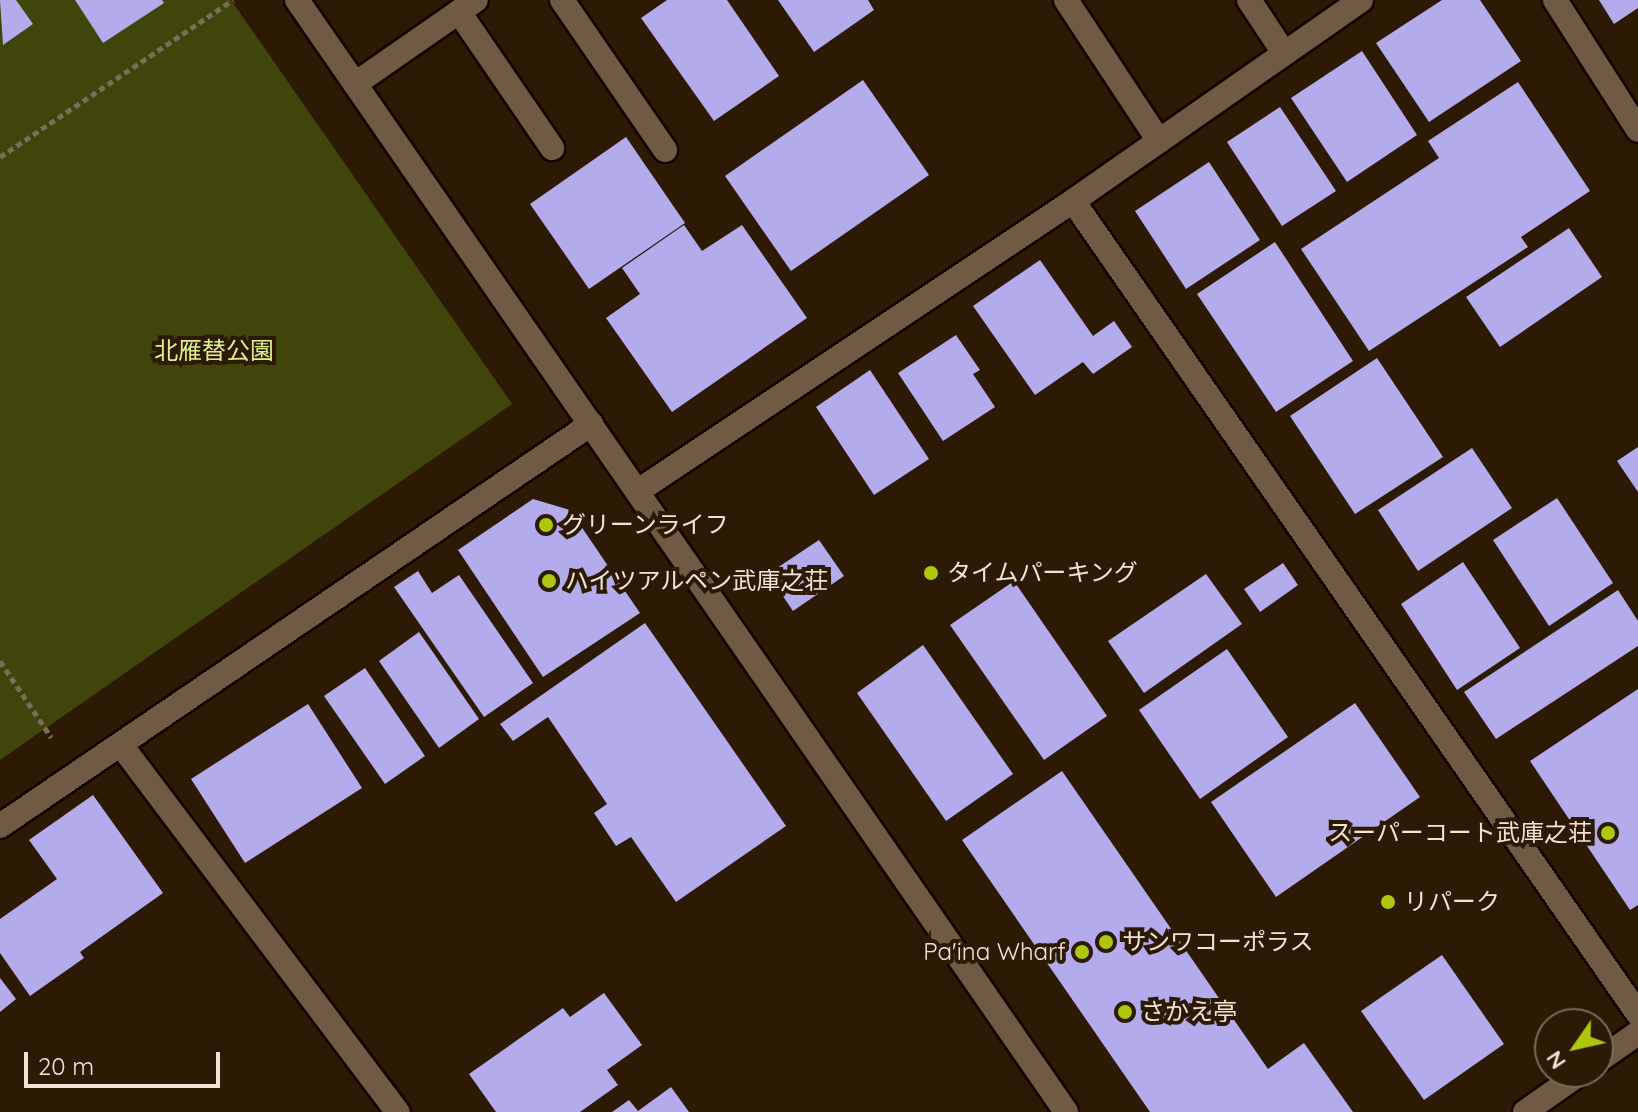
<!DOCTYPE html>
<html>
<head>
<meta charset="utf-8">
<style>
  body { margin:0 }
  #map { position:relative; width:1638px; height:1112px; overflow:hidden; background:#2c1a05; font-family:Quicksand,"Noto Sans JP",sans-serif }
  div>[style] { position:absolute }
  .green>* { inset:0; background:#3f450b }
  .building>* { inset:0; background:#b4abed }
  .path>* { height:5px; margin-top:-2.5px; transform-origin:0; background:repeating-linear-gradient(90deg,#7c6c5a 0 6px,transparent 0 10px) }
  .roads { filter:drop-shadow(2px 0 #140500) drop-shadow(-2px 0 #140500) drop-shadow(0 2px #140500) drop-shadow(0 -2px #140500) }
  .minor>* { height:24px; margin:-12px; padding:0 12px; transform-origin:12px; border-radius:12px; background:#705a43 }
  .dots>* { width:22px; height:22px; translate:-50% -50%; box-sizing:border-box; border:4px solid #2c1a05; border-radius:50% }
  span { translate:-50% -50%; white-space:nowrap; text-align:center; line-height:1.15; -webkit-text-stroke:8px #2c1a05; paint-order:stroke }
  .park-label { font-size:24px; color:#dfee8b }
  .poi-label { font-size:24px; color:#f0e3d7 }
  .left { translate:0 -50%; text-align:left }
  .right { translate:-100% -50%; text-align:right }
  .north { position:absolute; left:1534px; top:1008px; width:80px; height:80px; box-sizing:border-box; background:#2c1a05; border:2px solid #7a6a59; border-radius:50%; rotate:236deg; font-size:22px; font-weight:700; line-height:32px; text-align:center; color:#f0e3d7 }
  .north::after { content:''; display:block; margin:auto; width:28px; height:36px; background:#aec60c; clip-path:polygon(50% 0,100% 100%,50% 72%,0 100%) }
  .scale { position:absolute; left:24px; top:1052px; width:196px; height:36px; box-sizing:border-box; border:4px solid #f0e3d7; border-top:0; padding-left:10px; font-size:24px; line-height:28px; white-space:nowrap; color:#f0e3d7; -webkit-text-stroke:6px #2c1a05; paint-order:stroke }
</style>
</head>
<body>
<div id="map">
  <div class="green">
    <div style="clip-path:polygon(0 0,231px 0,512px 404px,0 760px)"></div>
  </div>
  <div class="building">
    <div style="clip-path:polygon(0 0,16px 0,33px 24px,3px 45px)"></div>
    <div style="clip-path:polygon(75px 0,162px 0,164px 3px,103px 43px)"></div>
    <div style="clip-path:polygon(667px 0,727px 0,779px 76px,714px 121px,641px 18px)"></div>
    <div style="clip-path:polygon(778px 0,868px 0,874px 10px,814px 52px)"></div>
    <div style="clip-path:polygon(1442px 0,1480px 0,1521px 61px,1429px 122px,1376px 43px)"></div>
    <div style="clip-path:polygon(1599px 0,1638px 0,1638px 8px,1614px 24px)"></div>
    <div style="clip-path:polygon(1362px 51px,1417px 135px,1347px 182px,1291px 98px)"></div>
    <div style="clip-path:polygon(863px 80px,929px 175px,791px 271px,725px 176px)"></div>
    <div style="clip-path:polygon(1518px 82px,1590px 191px,1521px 237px,1528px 247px,1369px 351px,1301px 249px,1439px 158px,1428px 141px)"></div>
    <div style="clip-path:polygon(1280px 107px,1336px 191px,1282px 226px,1227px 142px)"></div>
    <div style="clip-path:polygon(626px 137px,685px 223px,589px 289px,530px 204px)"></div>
    <div style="clip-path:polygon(1209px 162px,1260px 240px,1186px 289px,1135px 211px)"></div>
    <div style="clip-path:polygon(684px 225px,702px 251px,742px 225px,807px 318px,672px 412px,606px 318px,640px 294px,622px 268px)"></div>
    <div style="clip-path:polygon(1569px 228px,1602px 277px,1500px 347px,1466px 297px)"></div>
    <div style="clip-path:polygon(1275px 242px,1353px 361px,1276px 412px,1197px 294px)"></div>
    <div style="clip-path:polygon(1040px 260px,1093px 336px,1114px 321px,1132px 347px,1093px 374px,1083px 362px,1035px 395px,973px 306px)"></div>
    <div style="clip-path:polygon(956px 335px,980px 370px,973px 374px,995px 407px,943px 441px,898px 373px)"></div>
    <div style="clip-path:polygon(1377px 358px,1443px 457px,1355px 514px,1290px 416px)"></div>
    <div style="clip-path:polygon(870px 370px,929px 459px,874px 495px,816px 407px)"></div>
    <div style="clip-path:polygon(1638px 447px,1638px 492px,1617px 461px)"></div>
    <div style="clip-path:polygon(1472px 448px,1512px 508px,1418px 571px,1378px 510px)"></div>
    <div style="clip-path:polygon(1557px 498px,1613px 583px,1549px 626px,1493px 540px)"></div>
    <div style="clip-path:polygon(533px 499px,570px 510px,640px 613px,543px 677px,458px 550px)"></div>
    <div style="clip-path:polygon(819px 540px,844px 576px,793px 611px,768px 574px)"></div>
    <div style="clip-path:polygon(1463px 562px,1520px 648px,1457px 690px,1401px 604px)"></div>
    <div style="clip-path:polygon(1283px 563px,1298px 585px,1260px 612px,1244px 589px)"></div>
    <div style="clip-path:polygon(418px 571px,432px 593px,459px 575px,533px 683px,484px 717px,394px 587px)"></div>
    <div style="clip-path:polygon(1206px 574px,1242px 624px,1144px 693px,1108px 641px)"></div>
    <div style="clip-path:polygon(1014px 581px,1107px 716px,1044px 760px,950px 625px)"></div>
    <div style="clip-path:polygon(1618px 590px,1638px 621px,1638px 646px,1496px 739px,1464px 692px)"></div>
    <div style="clip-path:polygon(645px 623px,786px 826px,676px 902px,631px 837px,616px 846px,594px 813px,607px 804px,548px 717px,513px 741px,500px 724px)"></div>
    <div style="clip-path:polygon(419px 632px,479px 719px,439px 748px,379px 661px)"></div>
    <div style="clip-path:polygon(923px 645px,1013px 774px,946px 821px,857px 693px)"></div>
    <div style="clip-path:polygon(1227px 649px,1288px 737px,1200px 799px,1139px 710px)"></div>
    <div style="clip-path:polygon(365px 668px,425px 756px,385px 784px,324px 696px)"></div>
    <div style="clip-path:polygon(1638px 689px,1638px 905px,1630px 910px,1530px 761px)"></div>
    <div style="clip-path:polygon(1355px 703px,1420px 797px,1276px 897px,1211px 802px)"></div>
    <div style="clip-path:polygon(308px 704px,362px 788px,245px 863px,191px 779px)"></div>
    <div style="clip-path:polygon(1062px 771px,1268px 1069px,1304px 1043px,1353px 1112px,1150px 1112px,962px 840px)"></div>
    <div style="clip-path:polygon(93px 795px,163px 893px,80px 952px,84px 958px,30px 996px,0 953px,0 919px,57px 879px,29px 840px)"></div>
    <div style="clip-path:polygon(1442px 955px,1504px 1044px,1424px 1100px,1361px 1011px)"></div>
    <div style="clip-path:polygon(0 978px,16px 999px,0 1012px)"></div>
    <div style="clip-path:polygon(604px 993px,642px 1045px,607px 1070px,618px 1085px,580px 1112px,496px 1112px,469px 1074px,563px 1008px,570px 1017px)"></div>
    <div style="clip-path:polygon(671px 1087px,689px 1112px,612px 1112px,629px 1100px,638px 1111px)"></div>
  </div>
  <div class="path">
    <div style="left:0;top:157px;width:281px;rotate:-34deg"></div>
    <div style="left:0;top:661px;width:92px;rotate:56.1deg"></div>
  </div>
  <div class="roads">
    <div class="minor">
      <div style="left:297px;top:0;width:1352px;rotate:55.33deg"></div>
      <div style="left:562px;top:0;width:182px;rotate:55.5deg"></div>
      <div style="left:1066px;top:0;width:169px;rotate:56.6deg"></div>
      <div style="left:1249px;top:0;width:64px;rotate:56.6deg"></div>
      <div style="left:1555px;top:0;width:154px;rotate:57.4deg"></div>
      <div style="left:459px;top:12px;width:165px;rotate:55.6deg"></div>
      <div style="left:355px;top:84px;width:147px;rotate:-34.8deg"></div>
      <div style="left:1073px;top:201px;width:990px;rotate:55.2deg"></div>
      <div style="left:638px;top:491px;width:523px;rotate:-33.69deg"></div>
      <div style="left:1073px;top:201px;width:351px;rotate:-34.9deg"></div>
      <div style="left:121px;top:745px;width:460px;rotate:53deg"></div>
      <div style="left:0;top:826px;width:715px;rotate:-34.22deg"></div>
      <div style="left:1598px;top:1061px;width:49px;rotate:-35deg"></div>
      <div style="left:1525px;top:1112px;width:70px;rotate:-35.1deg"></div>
    </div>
  </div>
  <div class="dots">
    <div style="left:546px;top:525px;background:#aec60c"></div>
    <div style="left:931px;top:573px;background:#aec60c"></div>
    <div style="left:549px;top:581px;background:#aec60c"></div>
    <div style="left:1608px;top:833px;background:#aec60c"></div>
    <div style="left:1388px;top:902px;background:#aec60c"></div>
    <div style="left:1106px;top:942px;background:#aec60c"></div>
    <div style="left:1082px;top:952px;background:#aec60c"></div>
    <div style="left:1125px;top:1012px;background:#aec60c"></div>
  </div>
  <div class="park-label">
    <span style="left:214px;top:351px">北雁替公園</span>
  </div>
  <div class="poi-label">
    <span class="left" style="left:562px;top:525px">グリーンライフ</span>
    <span class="left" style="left:947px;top:573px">タイムパーキング</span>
    <span class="left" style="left:565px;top:581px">ハイツアルペン武庫之荘</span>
    <span class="right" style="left:1592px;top:833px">スーパーコート武庫之荘</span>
    <span class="left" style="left:1404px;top:902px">リパーク</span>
    <span class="left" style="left:1122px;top:942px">サンワコーポラス</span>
    <span class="right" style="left:1066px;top:952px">Pa'ina Wharf</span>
    <span class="left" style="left:1141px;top:1012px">さかえ亭</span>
  </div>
  <div class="north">N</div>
  <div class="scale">20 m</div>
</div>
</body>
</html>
